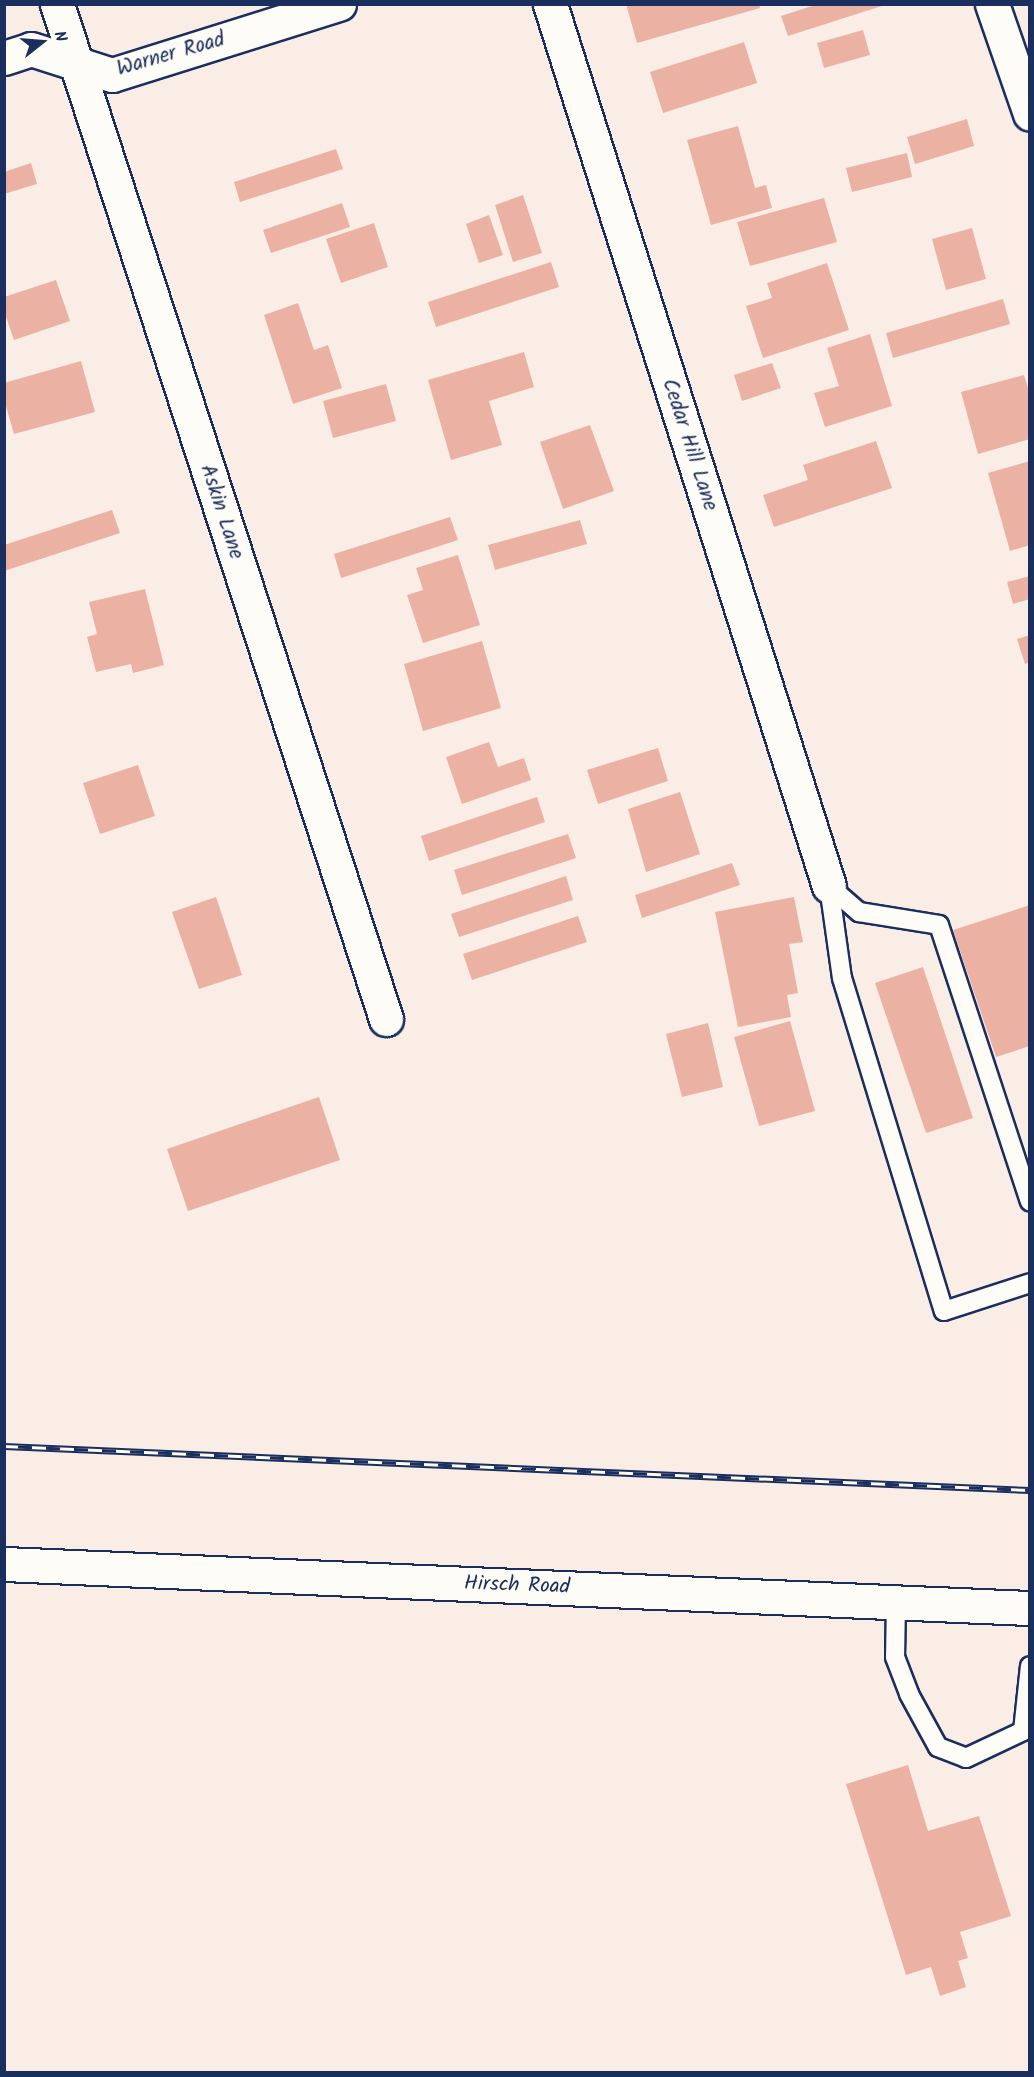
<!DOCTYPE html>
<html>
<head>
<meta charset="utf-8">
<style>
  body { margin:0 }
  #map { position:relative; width:1034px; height:2077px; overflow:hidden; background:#f9ede6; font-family:Kalam,sans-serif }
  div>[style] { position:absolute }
  .building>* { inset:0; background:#ebb2a3 }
  .roads { filter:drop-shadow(2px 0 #1b2f5e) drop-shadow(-2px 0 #1b2f5e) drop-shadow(0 2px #1b2f5e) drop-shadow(0 -2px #1b2f5e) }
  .lane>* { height:18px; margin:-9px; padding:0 9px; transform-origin:9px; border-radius:9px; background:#fdfcf7 }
  .street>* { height:33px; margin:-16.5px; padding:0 16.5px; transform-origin:16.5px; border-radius:16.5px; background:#fdfcf7 }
  .secondary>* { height:33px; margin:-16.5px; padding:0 16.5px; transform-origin:16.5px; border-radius:16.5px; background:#fdfcf7 }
  .rail>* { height:7px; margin-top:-3.5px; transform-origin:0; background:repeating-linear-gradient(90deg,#fdfcf7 0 14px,#1b2f5e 0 28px); box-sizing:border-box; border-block:2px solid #1b2f5e }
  span { translate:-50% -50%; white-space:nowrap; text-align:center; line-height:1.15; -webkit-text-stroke:5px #fdfcf7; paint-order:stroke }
  .street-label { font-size:21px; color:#1b2f5e }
  .frame { position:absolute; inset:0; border:6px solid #1b2f5e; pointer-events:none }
  .north { position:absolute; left:12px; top:12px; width:60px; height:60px; -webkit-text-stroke:4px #fdfcf7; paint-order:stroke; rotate:73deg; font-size:16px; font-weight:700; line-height:24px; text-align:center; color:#1b2f5e }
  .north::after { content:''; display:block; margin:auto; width:21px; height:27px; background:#1b2f5e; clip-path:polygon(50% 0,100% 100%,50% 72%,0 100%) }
</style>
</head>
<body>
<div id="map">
  <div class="building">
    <div style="clip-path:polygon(626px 4px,759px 4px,760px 8px,637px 43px)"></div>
    <div style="clip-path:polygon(818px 4px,885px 4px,885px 5px,788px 36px,781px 16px)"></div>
    <div style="clip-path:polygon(863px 30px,870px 55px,824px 68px,817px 43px)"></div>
    <div style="clip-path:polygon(744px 42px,757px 83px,663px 113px,650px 72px)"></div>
    <div style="clip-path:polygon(967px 119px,974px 146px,915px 164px,907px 137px)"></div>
    <div style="clip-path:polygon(738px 126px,755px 188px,766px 185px,772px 208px,711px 225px,687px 140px)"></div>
    <div style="clip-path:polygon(336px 149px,343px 169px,240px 202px,234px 182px)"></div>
    <div style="clip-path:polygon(907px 153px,912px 177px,852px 192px,846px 168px)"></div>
    <div style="clip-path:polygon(31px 163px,37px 184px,4px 194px,4px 172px)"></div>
    <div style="clip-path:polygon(523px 195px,542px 253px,513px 262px,495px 205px)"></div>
    <div style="clip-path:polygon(824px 198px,837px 242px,750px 266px,737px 222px)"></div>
    <div style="clip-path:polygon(342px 203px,350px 227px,271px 253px,263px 230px)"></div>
    <div style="clip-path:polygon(489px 215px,503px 255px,479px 263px,466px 224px)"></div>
    <div style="clip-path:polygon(374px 223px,388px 267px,341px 283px,326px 239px)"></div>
    <div style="clip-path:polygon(972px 228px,986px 279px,946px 290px,932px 239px)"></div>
    <div style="clip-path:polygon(551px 262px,559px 287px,436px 327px,428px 302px)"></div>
    <div style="clip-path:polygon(827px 263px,849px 330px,763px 358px,746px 306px,772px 298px,767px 283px)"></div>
    <div style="clip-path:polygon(56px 280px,70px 321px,14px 340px,4px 311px,4px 297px)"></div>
    <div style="clip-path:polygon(1003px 299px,1010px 324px,893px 358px,886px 333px)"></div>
    <div style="clip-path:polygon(298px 303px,314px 350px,328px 345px,342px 388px,293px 404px,264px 315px)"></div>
    <div style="clip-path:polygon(870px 334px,892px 406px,825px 427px,814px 393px,839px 386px,827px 348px)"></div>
    <div style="clip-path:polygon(524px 352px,534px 387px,489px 401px,502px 445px,451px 460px,428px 380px)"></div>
    <div style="clip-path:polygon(81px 361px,95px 412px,14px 434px,4px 399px,4px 383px)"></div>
    <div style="clip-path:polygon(772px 363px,781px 388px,742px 401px,734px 375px)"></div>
    <div style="clip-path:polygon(1024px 375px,1030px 394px,1030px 439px,978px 454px,961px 392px)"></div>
    <div style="clip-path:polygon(386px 384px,396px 421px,333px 438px,323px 401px)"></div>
    <div style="clip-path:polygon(590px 425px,614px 491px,563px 509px,540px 442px)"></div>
    <div style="clip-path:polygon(876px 441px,892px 488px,774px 527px,763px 495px,808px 480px,803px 465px)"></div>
    <div style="clip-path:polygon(1030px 461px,1030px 545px,1010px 551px,988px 473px)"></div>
    <div style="clip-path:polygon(112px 510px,120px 533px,4px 571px,4px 545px)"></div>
    <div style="clip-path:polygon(450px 517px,458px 540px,341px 578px,334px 554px)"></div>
    <div style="clip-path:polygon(580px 520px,587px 544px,495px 570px,488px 545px)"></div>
    <div style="clip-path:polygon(458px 555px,480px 625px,423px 643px,407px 595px,423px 590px,416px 568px)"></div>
    <div style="clip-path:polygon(1030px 576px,1030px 599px,1013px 604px,1007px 582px)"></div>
    <div style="clip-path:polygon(145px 589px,164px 665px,133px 673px,131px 664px,96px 672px,87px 637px,97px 634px,89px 602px)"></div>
    <div style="clip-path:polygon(1030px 635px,1030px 662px,1025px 664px,1017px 639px)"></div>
    <div style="clip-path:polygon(482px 641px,501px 708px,423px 731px,404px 664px)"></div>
    <div style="clip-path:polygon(489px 742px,498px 767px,524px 758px,531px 780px,462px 804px,446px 757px)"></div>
    <div style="clip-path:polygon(658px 748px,668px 781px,598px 804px,587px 770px)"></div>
    <div style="clip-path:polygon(138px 765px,155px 816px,100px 834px,83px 783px)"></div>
    <div style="clip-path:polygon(680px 792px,700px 854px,646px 872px,628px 809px)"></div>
    <div style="clip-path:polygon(537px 797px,545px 822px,429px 861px,421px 836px)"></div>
    <div style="clip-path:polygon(568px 834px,576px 858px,462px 895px,454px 870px)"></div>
    <div style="clip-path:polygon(732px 863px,740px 885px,642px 918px,635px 895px)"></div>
    <div style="clip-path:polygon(566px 876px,573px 900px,459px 937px,451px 914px)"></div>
    <div style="clip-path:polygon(216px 897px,242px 975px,199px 989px,172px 912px)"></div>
    <div style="clip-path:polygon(794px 897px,803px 942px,789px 944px,798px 993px,787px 995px,791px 1017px,738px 1027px,715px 912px)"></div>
    <div style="clip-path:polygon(1030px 905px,1030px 1046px,996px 1057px,953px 930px)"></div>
    <div style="clip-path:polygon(578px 916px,587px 942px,472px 980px,463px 954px)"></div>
    <div style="clip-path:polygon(923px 967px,973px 1118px,926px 1133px,875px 983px)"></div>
    <div style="clip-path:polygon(790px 1021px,815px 1111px,759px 1126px,734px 1037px)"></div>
    <div style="clip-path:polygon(708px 1023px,723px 1087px,682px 1097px,666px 1034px)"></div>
    <div style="clip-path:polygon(319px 1097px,340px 1160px,188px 1211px,167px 1149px)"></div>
    <div style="clip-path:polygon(908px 1765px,928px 1831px,979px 1816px,1011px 1916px,960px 1932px,968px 1958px,958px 1961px,966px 1987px,940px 1996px,931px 1967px,906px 1975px,846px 1784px)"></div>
  </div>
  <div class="roads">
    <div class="lane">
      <div style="left:829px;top:886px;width:93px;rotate:82deg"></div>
      <div style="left:842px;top:978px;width:348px;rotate:73deg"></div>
      <div style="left:944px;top:1311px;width:90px;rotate:-18deg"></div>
      <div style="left:829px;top:886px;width:40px;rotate:41deg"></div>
      <div style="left:859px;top:912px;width:81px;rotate:9.2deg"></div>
      <div style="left:939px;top:925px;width:291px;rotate:71.8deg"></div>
      <div style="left:896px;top:1602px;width:55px;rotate:91deg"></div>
      <div style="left:895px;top:1657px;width:40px;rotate:69deg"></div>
      <div style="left:909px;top:1694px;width:60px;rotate:61.3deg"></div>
      <div style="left:938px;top:1747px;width:30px;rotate:21deg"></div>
      <div style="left:966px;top:1758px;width:63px;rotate:-25.3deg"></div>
      <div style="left:1023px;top:1731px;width:65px;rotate:-83.9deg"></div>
    </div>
    <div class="street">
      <div style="left:57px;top:4px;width:1067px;rotate:72.04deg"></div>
      <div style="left:550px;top:4px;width:925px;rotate:72.45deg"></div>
      <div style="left:992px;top:4px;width:116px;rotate:70.9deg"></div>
      <div style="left:4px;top:58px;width:28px;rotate:-18deg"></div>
      <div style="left:31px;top:49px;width:85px;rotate:17.8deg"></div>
      <div style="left:112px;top:75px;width:238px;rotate:-17.4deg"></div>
    </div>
    <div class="secondary">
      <div style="left:4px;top:1564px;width:1027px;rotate:2.46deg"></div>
    </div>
  </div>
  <div class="rail">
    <div style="left:4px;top:1446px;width:1027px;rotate:2.46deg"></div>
  </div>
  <div class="street-label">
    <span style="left:171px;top:55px;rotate:-16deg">Warner Road</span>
    <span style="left:689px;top:445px;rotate:72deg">Cedar Hill Lane</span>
    <span style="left:221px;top:512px;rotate:72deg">Askin Lane</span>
    <span style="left:517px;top:1586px;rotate:2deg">Hirsch Road</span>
  </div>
  <div class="frame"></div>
  <div class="north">N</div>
</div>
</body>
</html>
